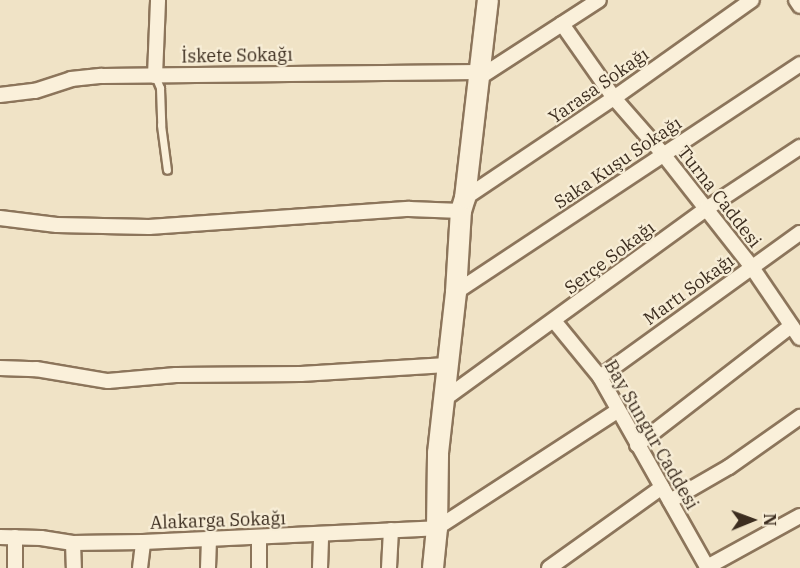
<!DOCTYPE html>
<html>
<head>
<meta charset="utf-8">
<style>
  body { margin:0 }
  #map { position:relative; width:800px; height:568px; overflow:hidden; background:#f0e3c6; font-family:"IBM Plex Serif",serif }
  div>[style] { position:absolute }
  .roads { filter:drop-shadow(2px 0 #8c755b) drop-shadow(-2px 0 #8c755b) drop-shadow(0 2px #8c755b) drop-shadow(0 -2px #8c755b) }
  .lane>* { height:7px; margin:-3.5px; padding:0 3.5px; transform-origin:3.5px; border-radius:3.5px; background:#faf0da }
  .street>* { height:14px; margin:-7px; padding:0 7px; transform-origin:7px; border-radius:7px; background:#faf0da }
  .secondary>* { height:20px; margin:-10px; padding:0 10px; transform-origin:10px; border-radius:10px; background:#faf0da }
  span { translate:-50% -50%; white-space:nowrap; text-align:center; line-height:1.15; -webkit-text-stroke:4.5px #f7edd6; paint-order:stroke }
  .street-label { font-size:18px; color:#3c2d1f }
  .north { position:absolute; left:722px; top:490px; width:60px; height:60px; -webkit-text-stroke:4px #f7edd6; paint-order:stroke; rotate:89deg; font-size:16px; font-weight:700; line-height:24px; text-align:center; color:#3c2d1f }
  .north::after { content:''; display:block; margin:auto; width:21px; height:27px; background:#3c2d1f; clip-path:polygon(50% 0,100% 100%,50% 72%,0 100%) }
</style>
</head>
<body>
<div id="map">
  <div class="roads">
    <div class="lane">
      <div style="left:155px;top:76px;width:13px;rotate:67deg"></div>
      <div style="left:160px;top:88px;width:37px;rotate:88deg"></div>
      <div style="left:161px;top:125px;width:45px;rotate:82.4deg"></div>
    </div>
    <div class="street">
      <div style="left:796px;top:0;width:7px;rotate:56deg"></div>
      <div style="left:562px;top:24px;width:90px;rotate:54.9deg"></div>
      <div style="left:614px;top:98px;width:74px;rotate:48.8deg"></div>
      <div style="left:663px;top:154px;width:142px;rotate:51.8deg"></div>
      <div style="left:751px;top:266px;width:87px;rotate:55.8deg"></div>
      <div style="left:155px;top:76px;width:76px;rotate:-87.7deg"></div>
      <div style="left:477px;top:79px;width:145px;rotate:-32.9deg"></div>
      <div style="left:0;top:95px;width:35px;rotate:-7deg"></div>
      <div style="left:35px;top:91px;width:38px;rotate:-18deg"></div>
      <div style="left:71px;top:79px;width:31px;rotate:-6deg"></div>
      <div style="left:102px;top:76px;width:376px;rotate:-0.6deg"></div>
      <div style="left:465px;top:198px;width:179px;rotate:-33.9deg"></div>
      <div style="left:614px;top:98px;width:169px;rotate:-35.4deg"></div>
      <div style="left:0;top:218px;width:57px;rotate:7deg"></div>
      <div style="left:57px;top:225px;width:92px;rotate:1.2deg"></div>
      <div style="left:149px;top:227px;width:261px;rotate:-4deg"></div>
      <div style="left:409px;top:209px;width:52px;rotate:2.2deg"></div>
      <div style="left:456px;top:292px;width:413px;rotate:-33.5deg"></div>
      <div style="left:555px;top:322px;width:71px;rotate:50.7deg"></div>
      <div style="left:600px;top:377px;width:216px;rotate:60.6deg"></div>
      <div style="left:706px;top:565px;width:5px;rotate:37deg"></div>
      <div style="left:0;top:368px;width:36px;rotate:2deg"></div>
      <div style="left:36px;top:369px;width:73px;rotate:9.5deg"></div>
      <div style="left:108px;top:381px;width:68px;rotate:-5deg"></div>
      <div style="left:176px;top:375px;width:125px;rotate:-0.5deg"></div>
      <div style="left:301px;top:374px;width:146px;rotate:-3.5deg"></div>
      <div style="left:600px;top:377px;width:246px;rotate:-35.8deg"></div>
      <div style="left:443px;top:400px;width:325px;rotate:-36deg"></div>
      <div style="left:706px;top:209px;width:113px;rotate:-33.4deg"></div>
      <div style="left:637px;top:445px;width:195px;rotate:-37.7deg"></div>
      <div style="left:670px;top:501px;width:68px;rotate:-30deg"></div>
      <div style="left:729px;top:467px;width:87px;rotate:-35.2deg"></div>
      <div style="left:0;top:537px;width:41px;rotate:1.4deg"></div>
      <div style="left:41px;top:538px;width:32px;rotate:9deg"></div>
      <div style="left:73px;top:543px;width:70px;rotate:-0.8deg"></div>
      <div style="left:143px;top:542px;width:294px;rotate:-2.7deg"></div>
      <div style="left:437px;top:528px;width:215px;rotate:-33deg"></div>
      <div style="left:73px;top:543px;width:25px;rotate:88deg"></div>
      <div style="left:709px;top:566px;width:104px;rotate:-28.8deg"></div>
      <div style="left:15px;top:568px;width:31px;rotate:-90deg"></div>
      <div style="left:140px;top:568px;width:26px;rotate:-83deg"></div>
      <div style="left:208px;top:568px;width:28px;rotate:-88deg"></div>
      <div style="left:259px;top:568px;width:30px;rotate:-90deg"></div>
      <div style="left:320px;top:568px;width:33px;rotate:-88deg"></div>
      <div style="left:389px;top:568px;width:38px;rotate:-87deg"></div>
      <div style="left:549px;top:568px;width:139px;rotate:-35.6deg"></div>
    </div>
    <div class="secondary">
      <div style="left:433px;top:568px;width:40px;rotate:-84.3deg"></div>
      <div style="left:437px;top:528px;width:75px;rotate:-89.2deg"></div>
      <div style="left:438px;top:453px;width:162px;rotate:-83.6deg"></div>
      <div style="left:456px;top:292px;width:81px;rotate:-86.5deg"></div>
      <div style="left:461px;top:211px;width:14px;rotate:-73deg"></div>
      <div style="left:465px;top:198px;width:199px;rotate:-83.4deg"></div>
    </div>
  </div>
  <div class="street-label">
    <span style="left:237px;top:56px;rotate:-1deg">İskete Sokağı</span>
    <span style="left:599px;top:86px;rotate:-35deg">Yarasa Sokağı</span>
    <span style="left:618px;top:163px;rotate:-34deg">Saka Kuşu Sokağı</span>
    <span style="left:719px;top:197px;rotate:52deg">Turna Caddesi</span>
    <span style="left:610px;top:258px;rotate:-37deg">Serçe Sokağı</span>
    <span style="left:689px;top:290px;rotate:-36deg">Martı Sokağı</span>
    <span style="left:651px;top:435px;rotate:60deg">Bay Sungur Caddesi</span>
    <span style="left:218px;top:521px;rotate:-2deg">Alakarga Sokağı</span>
  </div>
  <div class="north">N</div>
</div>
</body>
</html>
